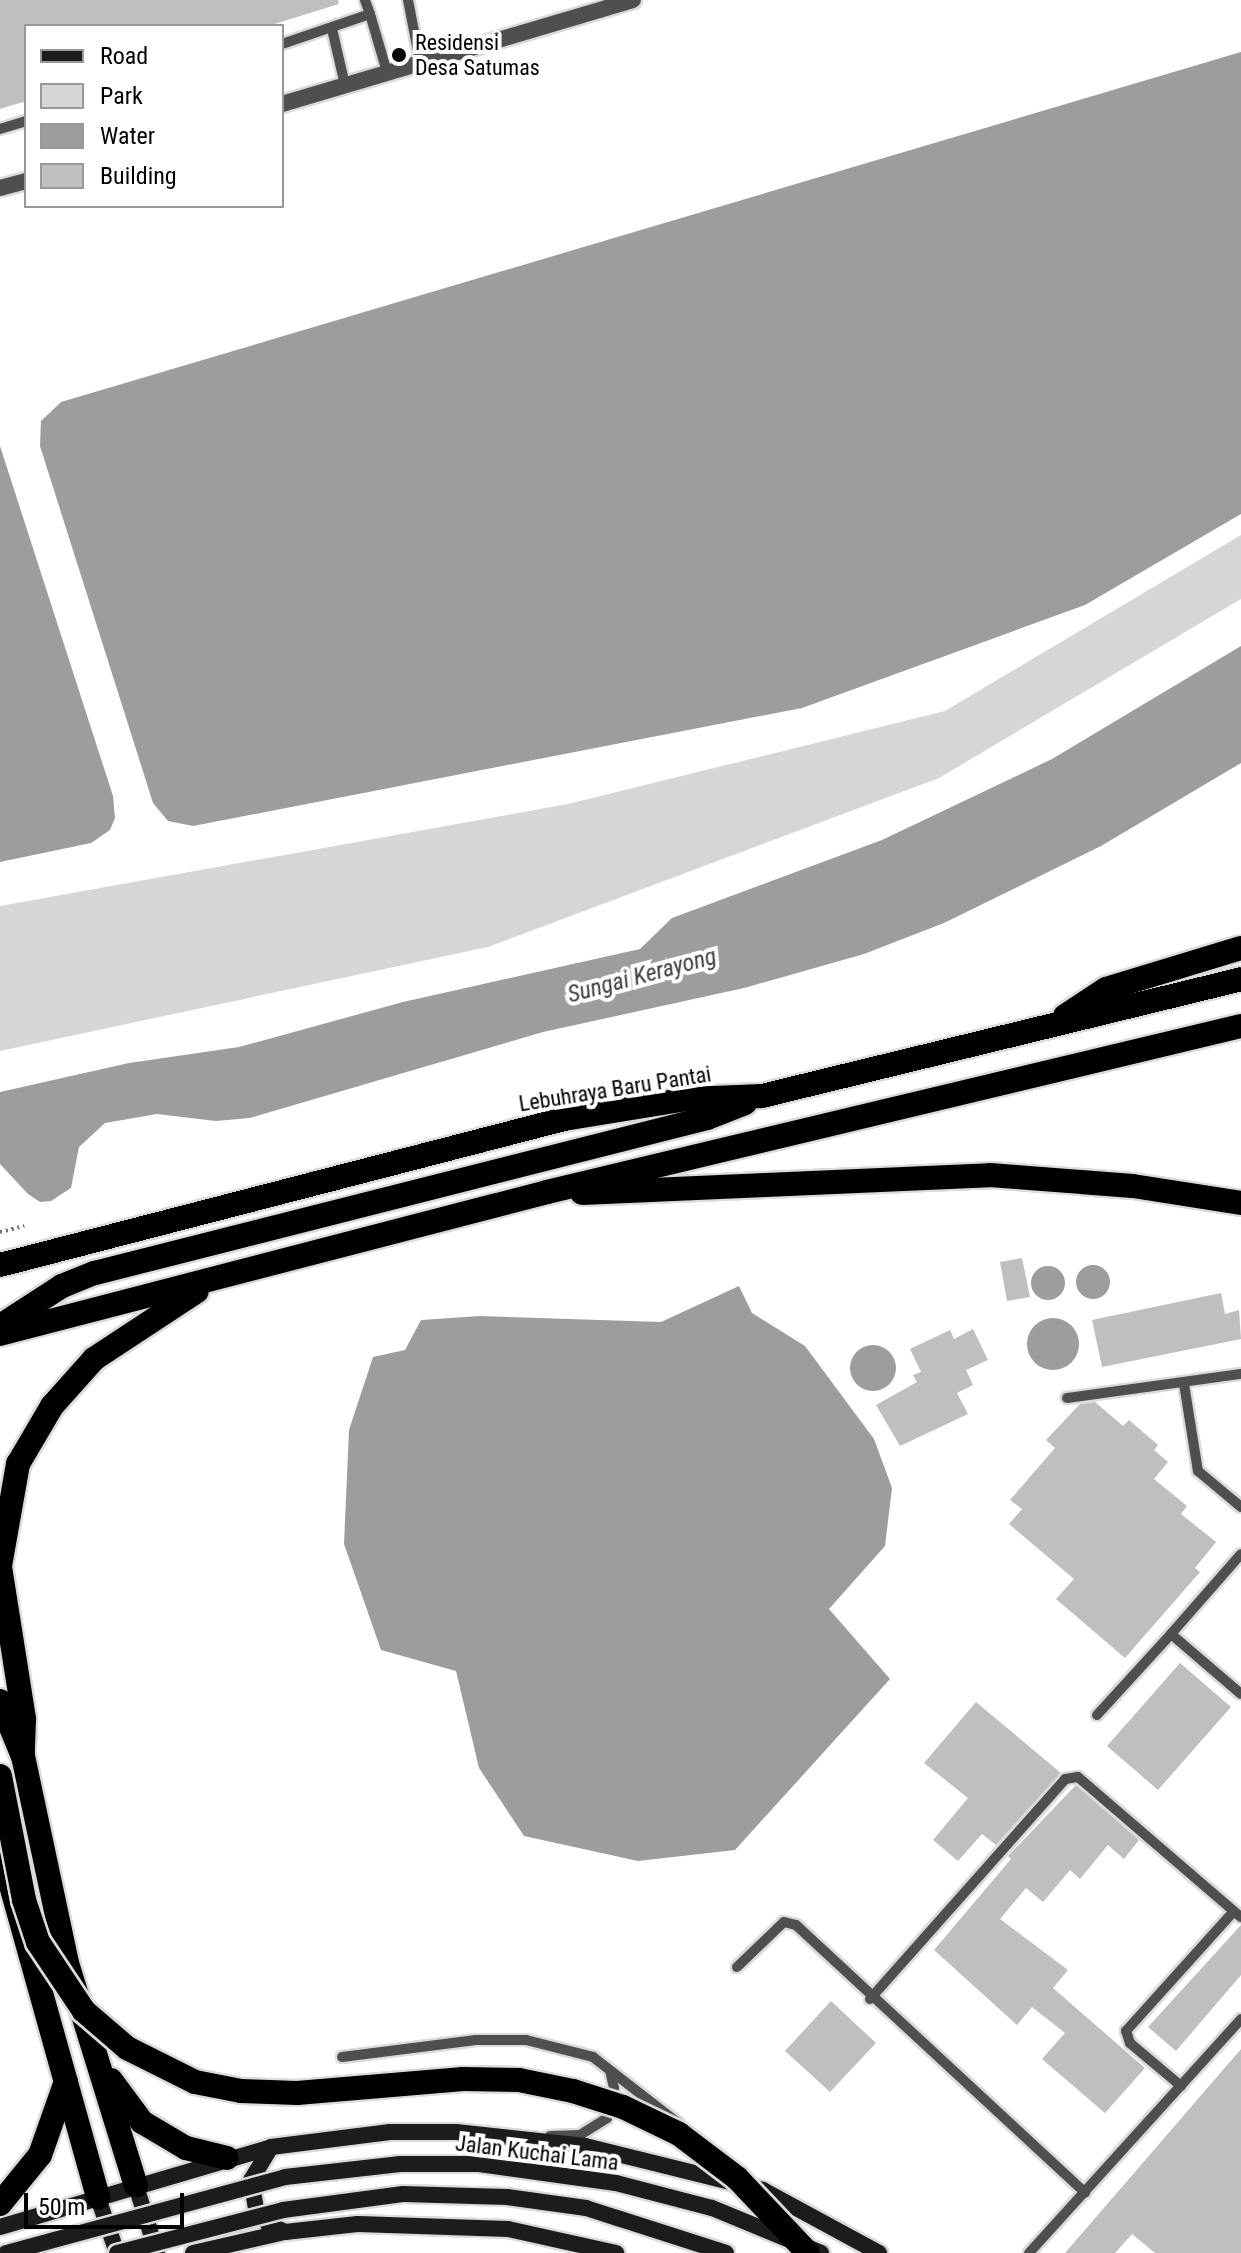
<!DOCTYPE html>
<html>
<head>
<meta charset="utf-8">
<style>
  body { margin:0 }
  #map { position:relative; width:1241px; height:2253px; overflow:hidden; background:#fff; font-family:"Roboto Condensed",sans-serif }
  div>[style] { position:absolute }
  .green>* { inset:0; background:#d6d6d6 }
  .water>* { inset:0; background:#9d9d9d }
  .round { border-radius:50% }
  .building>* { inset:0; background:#bfbfbf }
  .path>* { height:4px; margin-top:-2px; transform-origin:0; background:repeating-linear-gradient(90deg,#717171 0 2px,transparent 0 6px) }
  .roads { filter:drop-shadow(2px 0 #dbdbdb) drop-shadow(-2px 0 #dbdbdb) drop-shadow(0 2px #dbdbdb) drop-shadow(0 -2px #dbdbdb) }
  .service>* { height:10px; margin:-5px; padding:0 5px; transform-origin:5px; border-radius:5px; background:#4f4f4f }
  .minor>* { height:16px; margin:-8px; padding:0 8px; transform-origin:8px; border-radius:8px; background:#4f4f4f }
  .secondary>* { height:16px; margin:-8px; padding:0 8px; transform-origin:8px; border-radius:8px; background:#1c1c1c }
  .motorway>* { height:24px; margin:-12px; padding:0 12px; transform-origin:12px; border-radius:12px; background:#000 }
  .bridges { filter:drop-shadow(2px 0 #dbdbdb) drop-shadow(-2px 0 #dbdbdb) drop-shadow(0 2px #dbdbdb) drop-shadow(0 -2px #dbdbdb) }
  .secondary-bridge>* { height:16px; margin:-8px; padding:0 8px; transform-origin:8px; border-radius:8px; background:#1c1c1c }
  .motorway-bridge>* { height:24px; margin:-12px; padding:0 12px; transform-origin:12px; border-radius:12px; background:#000 }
  .dots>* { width:22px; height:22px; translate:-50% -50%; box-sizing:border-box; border:4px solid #fff; border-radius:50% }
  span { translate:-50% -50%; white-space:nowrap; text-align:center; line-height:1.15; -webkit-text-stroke:8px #fff; paint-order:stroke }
  .poi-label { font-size:22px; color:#000 }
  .left { translate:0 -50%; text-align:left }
  .street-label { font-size:22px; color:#000 }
  .water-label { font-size:24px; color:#3e3e3e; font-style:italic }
  .legend { position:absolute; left:24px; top:24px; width:260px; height:184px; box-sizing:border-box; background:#fff; border:2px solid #999; margin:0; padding:10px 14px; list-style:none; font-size:24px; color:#000 }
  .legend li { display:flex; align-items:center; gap:16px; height:40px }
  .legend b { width:40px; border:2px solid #999 }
  .scale { position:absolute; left:24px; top:2193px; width:160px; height:36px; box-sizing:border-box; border:4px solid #000; border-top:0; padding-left:10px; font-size:24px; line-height:28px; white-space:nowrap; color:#000; -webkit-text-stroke:6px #fff; paint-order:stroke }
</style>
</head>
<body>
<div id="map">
  <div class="green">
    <div style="clip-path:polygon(1241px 535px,1241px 599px,939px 778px,488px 947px,0 1051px,0 906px,568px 804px,945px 711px)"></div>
  </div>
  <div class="water">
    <div style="clip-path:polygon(1241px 52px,1241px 514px,1085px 605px,802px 708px,193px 826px,168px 821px,153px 803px,40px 446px,41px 421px,61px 402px)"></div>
    <div style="clip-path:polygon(0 446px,113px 796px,115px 818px,110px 830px,91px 843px,0 862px)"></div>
    <div style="clip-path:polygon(1241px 646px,1241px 763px,1101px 846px,944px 923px,864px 954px,744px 988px,543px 1032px,250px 1118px,216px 1121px,157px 1114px,105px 1123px,79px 1147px,71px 1188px,51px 1201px,40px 1202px,28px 1194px,0 1164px,0 1092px,129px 1063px,239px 1047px,403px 1002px,640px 949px,672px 918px,882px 840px,1052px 759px)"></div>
    <div class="round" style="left:1076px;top:1265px;width:34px;height:34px"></div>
    <div class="round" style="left:1031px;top:1266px;width:34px;height:34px"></div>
    <div style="clip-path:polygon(739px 1286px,752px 1313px,805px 1346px,874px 1439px,892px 1488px,885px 1546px,829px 1609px,890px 1679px,735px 1850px,638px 1861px,524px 1836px,479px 1768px,456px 1671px,381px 1650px,344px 1544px,349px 1430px,373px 1357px,405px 1350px,421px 1320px,480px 1316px,661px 1322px)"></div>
    <div class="round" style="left:1027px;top:1318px;width:52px;height:52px"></div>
    <div class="round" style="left:850px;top:1345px;width:46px;height:46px"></div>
  </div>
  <div class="building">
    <div style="clip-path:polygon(0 0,338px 0,339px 4px,268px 26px,26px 26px,26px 101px,0 109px)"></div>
    <div style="clip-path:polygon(1022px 1258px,1030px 1297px,1007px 1301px,1000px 1262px)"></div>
    <div style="clip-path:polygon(1221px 1293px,1225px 1314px,1239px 1310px,1241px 1339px,1102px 1367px,1092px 1320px)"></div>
    <div style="clip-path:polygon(973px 1329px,988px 1360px,966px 1370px,973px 1385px,957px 1393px,968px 1414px,900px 1446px,876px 1405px,917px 1382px,913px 1375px,921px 1372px,910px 1349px,950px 1330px,954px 1339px)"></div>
    <div style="clip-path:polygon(1095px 1402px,1123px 1426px,1129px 1420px,1158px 1445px,1154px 1450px,1168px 1462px,1154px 1479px,1187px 1506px,1181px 1514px,1216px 1542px,1195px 1568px,1200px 1572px,1125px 1658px,1056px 1599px,1074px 1579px,1009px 1524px,1022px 1509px,1010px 1500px,1055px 1448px,1046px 1440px,1080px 1404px)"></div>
    <div style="clip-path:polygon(1180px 1663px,1231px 1707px,1158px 1790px,1107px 1746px)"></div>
    <div style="clip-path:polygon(976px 1702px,1061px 1773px,996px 1845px,982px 1834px,958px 1861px,933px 1840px,968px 1798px,924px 1763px)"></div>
    <div style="clip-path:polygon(1076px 1785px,1139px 1840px,1124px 1859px,1108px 1845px,1080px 1879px,1070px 1870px,1043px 1902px,1026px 1888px,1000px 1919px,1068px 1970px,1053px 1988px,1145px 2068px,1105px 2113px,1042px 2059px,1065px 2033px,1032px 2007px,1017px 2025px,934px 1950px,1011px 1859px,1008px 1856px)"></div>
    <div style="clip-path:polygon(1241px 1925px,1241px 1975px,1176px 2051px,1148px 2027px)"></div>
    <div style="clip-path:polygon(831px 2001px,876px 2043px,830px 2092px,785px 2051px)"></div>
    <div style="clip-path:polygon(1241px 2049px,1241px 2253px,1155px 2253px,1132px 2234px,1115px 2253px,1065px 2253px)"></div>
  </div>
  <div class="path">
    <div style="left:0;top:1232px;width:25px;rotate:-14deg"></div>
  </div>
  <div class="roads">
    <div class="service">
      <div style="left:408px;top:0;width:63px;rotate:79deg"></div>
      <div style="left:370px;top:14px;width:60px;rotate:73.7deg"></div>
      <div style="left:332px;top:29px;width:57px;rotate:76.9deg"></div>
      <div style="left:282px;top:44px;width:93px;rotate:-18.8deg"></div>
      <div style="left:370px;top:14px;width:15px;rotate:-110deg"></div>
      <div style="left:0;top:129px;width:27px;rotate:-17deg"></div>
      <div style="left:1184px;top:1384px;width:88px;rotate:80.9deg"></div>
      <div style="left:1198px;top:1471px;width:56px;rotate:39.9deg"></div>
      <div style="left:1067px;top:1398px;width:176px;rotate:-7.9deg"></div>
      <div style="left:1171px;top:1634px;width:106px;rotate:-48.8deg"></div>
      <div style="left:1097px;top:1715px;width:110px;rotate:-47.6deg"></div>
      <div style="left:1171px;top:1634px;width:92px;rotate:40.6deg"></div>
      <div style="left:737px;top:1967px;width:65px;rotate:-43.8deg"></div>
      <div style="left:784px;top:1922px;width:12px;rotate:14deg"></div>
      <div style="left:796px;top:1925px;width:394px;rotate:42.8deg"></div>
      <div style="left:870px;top:1999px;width:294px;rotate:-48.4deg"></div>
      <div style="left:1065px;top:1779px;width:13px;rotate:-9deg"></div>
      <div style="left:1078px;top:1777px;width:215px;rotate:40.7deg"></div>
      <div style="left:342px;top:2057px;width:135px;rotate:-7.2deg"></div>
      <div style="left:476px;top:2040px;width:50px"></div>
      <div style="left:526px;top:2040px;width:69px;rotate:14.2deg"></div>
      <div style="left:593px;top:2057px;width:108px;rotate:37.8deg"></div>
      <div style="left:1181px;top:2086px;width:67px;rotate:-139.9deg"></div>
      <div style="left:1130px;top:2043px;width:13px;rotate:-108deg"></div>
      <div style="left:1126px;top:2031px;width:161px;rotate:-48deg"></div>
      <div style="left:550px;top:2136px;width:30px;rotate:-2deg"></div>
      <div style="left:580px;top:2135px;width:32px;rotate:-32deg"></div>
      <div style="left:607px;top:2118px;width:31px;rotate:-77deg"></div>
      <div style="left:614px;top:2088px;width:17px;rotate:-103deg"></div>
      <div style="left:1029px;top:2253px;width:316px;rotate:-47.8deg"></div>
    </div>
    <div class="minor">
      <div style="left:282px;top:104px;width:366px;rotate:-16.5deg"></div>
      <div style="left:0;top:188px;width:27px;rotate:-15deg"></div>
    </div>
    <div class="secondary">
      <div style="left:271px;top:2147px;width:39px;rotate:121deg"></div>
      <div style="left:251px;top:2180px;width:29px;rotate:80deg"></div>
      <div style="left:256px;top:2209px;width:19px;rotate:51deg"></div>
      <div style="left:268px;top:2224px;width:19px;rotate:25deg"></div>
      <div style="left:136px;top:2186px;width:70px;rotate:72.6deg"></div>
      <div style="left:98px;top:2198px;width:58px;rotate:70.9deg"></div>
      <div style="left:0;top:2227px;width:283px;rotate:-16.4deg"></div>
      <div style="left:271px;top:2147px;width:120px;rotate:-7.2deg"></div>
      <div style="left:390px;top:2132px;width:66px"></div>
      <div style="left:456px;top:2132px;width:130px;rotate:6.2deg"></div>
      <div style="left:585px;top:2146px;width:183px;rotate:13.9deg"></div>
      <div style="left:763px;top:2190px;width:132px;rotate:28.5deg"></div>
      <div style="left:193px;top:2253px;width:94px;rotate:-12.9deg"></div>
      <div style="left:285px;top:2232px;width:73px;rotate:-6.3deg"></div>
      <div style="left:358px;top:2224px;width:150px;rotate:1.9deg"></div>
      <div style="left:508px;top:2229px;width:111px;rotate:12.5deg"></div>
    </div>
    <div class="motorway">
      <div style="left:1065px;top:1016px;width:49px;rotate:-33.4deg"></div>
      <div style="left:1106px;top:989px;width:141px;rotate:-16.9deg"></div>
      <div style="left:582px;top:1193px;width:408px;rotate:-2.5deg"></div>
      <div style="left:990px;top:1175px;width:143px;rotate:4.4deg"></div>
      <div style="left:1133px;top:1186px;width:109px;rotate:8.9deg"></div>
      <div style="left:0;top:1265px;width:583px;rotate:-14.51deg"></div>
      <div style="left:564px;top:1119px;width:125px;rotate:-9.2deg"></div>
      <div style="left:687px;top:1099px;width:75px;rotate:-2.3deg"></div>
      <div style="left:762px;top:1096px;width:493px;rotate:-13.7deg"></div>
      <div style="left:0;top:1326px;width:74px;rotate:-32.8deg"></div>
      <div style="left:62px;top:1286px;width:35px;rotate:-22deg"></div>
      <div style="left:95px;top:1273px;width:631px;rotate:-14.21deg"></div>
      <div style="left:707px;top:1118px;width:41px;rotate:-21.5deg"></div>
      <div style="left:0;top:1334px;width:565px;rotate:-14.55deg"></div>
      <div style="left:547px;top:1192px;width:714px;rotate:-13.45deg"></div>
      <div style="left:0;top:1566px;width:104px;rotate:-80deg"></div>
      <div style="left:18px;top:1464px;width:67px;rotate:-59.6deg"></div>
      <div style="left:52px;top:1406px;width:63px;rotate:-48.2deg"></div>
      <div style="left:94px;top:1359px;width:123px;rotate:-33.4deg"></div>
      <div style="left:0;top:1567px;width:154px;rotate:81deg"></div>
      <div style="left:24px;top:1719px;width:37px;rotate:92deg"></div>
      <div style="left:23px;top:1756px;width:212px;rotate:78deg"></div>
      <div style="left:67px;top:1963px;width:233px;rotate:72.8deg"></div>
      <div style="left:0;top:1701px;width:57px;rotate:67.5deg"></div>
      <div style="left:0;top:1846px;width:365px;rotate:74.4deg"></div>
      <div style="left:111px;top:2080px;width:52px;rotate:53.6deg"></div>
      <div style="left:142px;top:2122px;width:51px;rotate:30.6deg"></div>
      <div style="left:186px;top:2148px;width:42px;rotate:13.7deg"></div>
      <div style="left:0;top:2204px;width:63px;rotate:-50.8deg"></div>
      <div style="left:40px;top:2155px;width:78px;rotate:-70.6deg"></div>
    </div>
  </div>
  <div class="bridges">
    <div class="secondary-bridge">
      <div style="left:6px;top:2253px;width:289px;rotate:-15.2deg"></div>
      <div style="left:285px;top:2177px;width:116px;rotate:-6.4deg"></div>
      <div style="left:400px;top:2164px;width:79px"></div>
      <div style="left:479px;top:2164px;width:138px;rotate:7.9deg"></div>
      <div style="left:616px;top:2183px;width:99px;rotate:14.6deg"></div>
      <div style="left:712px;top:2208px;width:118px;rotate:22.4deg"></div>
      <div style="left:117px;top:2253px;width:171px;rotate:-14.5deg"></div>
      <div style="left:283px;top:2210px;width:121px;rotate:-7.6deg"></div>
      <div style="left:403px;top:2194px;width:104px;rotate:1.7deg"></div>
      <div style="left:507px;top:2197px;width:80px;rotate:7.9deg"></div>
      <div style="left:586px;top:2208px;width:147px;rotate:17.8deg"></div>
    </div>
    <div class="motorway-bridge">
      <div style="left:0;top:1776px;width:126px;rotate:79deg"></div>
      <div style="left:24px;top:1900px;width:44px;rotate:71.6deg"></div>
      <div style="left:38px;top:1942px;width:83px;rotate:56.3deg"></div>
      <div style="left:84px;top:2011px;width:57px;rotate:40.7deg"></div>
      <div style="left:127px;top:2048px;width:76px;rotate:26.6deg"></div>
      <div style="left:195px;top:2082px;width:47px;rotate:11.1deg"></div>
      <div style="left:241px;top:2091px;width:56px;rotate:2deg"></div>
      <div style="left:297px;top:2093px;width:167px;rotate:-4.8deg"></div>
      <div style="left:463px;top:2079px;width:56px;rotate:1deg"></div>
      <div style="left:519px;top:2080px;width:55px;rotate:11.5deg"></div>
      <div style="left:573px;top:2091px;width:52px;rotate:17.7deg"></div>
      <div style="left:623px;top:2107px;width:62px;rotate:25.7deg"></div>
      <div style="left:679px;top:2134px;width:73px;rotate:37.2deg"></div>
      <div style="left:737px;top:2178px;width:103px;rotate:46.6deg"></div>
    </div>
  </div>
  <div class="dots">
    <div style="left:399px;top:55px;background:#000"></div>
  </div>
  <div class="poi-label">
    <span class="left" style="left:415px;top:55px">Residensi<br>Desa Satumas</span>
  </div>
  <div class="street-label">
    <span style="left:615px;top:1089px;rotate:-9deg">Lebuhraya Baru Pantai</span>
    <span style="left:537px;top:2153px;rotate:7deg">Jalan Kuchai Lama</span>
  </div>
  <div class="water-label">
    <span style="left:642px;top:976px;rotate:-15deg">Sungai Kerayong</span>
  </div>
  <ul class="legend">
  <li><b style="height:10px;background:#1c1c1c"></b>Road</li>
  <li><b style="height:22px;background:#d6d6d6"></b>Park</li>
  <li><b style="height:22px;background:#9d9d9d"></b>Water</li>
  <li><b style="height:22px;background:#bfbfbf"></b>Building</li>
  </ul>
  <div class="scale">50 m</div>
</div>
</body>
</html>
